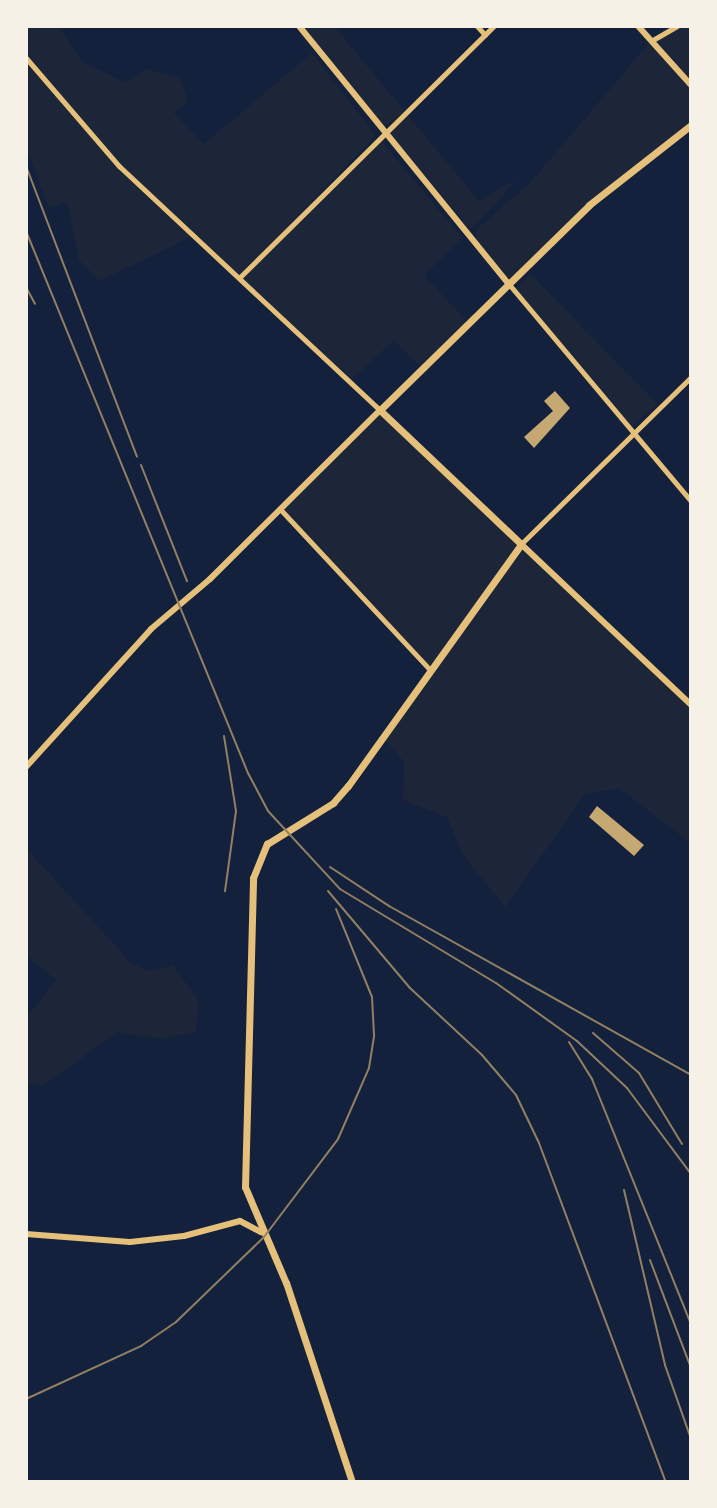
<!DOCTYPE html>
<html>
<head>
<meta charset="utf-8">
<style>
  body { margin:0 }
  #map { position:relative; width:717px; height:1508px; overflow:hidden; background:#14213d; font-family:"PT Sans Narrow",sans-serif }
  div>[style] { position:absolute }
  .green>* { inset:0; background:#1d2539 }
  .building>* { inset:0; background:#c6a872 }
  .minor>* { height:5px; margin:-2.5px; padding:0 2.5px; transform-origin:2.5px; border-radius:2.5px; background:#e5c07b }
  .tertiary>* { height:6px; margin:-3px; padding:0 3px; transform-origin:3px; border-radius:3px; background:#e5c07b }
  .secondary>* { height:7px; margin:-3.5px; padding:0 3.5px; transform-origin:3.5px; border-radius:3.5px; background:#e5c07b }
  .rail>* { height:2px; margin:-1px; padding:0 1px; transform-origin:1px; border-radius:1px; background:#918062 }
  span { translate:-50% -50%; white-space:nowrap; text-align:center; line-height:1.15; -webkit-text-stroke:8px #f6f1e7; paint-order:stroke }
  .frame { position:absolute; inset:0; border:28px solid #f6f1e7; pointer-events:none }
</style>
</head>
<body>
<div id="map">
  <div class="green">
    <div style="clip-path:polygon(26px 26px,58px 26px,82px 62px,125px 82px,146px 69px,180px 78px,188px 101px,174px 113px,204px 144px,312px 53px,376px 136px,284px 229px,379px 138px,462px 238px,424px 275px,468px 323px,420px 367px,394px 340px,351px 380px,193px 236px,99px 281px,79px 260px,67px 202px,49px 208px,26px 147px)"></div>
    <div style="clip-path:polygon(303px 26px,334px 26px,479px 201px,517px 179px,478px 223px,470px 229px,388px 131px,401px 115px,385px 126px)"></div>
    <div style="clip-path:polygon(677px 26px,691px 26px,691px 125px,638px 163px,507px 283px,475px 236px,478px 228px,528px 185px,651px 41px)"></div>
    <div style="clip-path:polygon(530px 274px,658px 404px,632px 426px,516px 289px)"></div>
    <div style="clip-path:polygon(380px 410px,691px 705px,691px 843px,619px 788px,585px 794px,505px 907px,463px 855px,447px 817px,403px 800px,404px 762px,383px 737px,428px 669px,280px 509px)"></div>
    <div style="clip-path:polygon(26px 848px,132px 964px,150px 971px,173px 965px,198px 1000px,196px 1032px,161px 1039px,118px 1032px,42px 1086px,26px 1083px,26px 1018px,56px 980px,26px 955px)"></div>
  </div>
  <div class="building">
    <div style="clip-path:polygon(555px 391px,570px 408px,534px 448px,524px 437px,553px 411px,544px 401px)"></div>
    <div style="clip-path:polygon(597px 806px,644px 845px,634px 856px,589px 817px)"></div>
  </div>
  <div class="minor">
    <div style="left:477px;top:26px;width:12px;rotate:48deg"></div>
    <div style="left:651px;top:41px;width:30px;rotate:-30deg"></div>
    <div style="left:26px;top:58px;width:143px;rotate:49.3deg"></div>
    <div style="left:119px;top:166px;width:357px;rotate:43.1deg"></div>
    <div style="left:240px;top:277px;width:357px;rotate:-44.7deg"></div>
    <div style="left:508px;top:283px;width:285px;rotate:50deg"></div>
    <div style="left:280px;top:509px;width:219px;rotate:47deg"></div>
    <div style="left:521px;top:544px;width:238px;rotate:-44.5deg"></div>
  </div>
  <div class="tertiary">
    <div style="left:299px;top:26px;width:330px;rotate:50.9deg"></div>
    <div style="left:638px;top:26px;width:79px;rotate:48.1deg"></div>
    <div style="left:521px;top:544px;width:234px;rotate:43.4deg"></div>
    <div style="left:26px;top:767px;width:186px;rotate:-47.8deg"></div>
    <div style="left:151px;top:629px;width:77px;rotate:-40.3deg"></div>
    <div style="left:210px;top:579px;width:240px;rotate:-44.8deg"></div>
    <div style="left:26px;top:1234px;width:104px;rotate:4.4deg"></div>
    <div style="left:130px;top:1242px;width:54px;rotate:-6.3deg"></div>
    <div style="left:184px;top:1236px;width:58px;rotate:-15deg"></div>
    <div style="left:240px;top:1221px;width:24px;rotate:28deg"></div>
  </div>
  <div class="secondary">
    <div style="left:352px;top:1482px;width:210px;rotate:-108.3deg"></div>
    <div style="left:286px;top:1283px;width:104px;rotate:-113.1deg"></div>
    <div style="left:245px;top:1187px;width:309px;rotate:-88.5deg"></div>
    <div style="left:253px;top:878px;width:37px;rotate:-68deg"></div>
    <div style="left:267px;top:844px;width:78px;rotate:-31.8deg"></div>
    <div style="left:333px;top:803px;width:23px;rotate:-49deg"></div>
    <div style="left:348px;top:786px;width:297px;rotate:-54.4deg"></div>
    <div style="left:521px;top:544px;width:195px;rotate:-136.5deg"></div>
    <div style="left:380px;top:410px;width:293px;rotate:-44.4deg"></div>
    <div style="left:589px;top:205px;width:130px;rotate:-38.1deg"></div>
  </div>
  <div class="rail">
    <div style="left:26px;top:166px;width:311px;rotate:69.1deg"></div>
    <div style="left:26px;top:231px;width:586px;rotate:67.73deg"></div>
    <div style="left:248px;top:773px;width:43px;rotate:62.2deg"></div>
    <div style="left:268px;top:811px;width:106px;rotate:47.3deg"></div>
    <div style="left:340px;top:889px;width:182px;rotate:31.1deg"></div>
    <div style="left:496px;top:983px;width:100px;rotate:35.6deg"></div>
    <div style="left:577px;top:1041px;width:69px;rotate:43.2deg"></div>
    <div style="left:627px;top:1088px;width:107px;rotate:53.3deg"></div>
    <div style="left:26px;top:287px;width:19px;rotate:62deg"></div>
    <div style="left:141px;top:465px;width:125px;rotate:68.4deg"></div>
    <div style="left:224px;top:736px;width:76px;rotate:80.9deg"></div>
    <div style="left:236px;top:811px;width:81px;rotate:97.8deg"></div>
    <div style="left:330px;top:867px;width:71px;rotate:33.5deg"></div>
    <div style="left:389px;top:906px;width:346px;rotate:29.2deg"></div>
    <div style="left:328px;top:891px;width:127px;rotate:49.8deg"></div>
    <div style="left:410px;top:988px;width:98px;rotate:42.9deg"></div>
    <div style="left:482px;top:1055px;width:52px;rotate:49.6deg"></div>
    <div style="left:516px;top:1095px;width:53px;rotate:64.4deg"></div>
    <div style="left:539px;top:1143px;width:362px;rotate:69.5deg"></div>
    <div style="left:593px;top:1033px;width:61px;rotate:41deg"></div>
    <div style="left:639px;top:1073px;width:83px;rotate:58.8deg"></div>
    <div style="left:569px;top:1042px;width:44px;rotate:58.1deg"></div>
    <div style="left:592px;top:1079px;width:264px;rotate:68deg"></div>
    <div style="left:624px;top:1190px;width:180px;rotate:76.8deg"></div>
    <div style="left:665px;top:1365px;width:78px;rotate:70.6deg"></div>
    <div style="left:650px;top:1260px;width:116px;rotate:69.2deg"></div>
    <div style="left:26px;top:1399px;width:127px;rotate:-24.7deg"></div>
    <div style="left:141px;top:1346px;width:42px;rotate:-34.4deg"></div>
    <div style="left:176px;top:1322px;width:122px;rotate:-44deg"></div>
    <div style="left:264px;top:1237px;width:123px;rotate:-52.9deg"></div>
    <div style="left:338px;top:1139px;width:77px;rotate:-66.4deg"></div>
    <div style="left:369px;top:1068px;width:33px;rotate:-81deg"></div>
    <div style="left:374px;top:1035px;width:38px;rotate:-93deg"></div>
    <div style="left:372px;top:997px;width:95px;rotate:-112.2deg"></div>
  </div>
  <div class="frame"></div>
</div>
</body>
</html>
